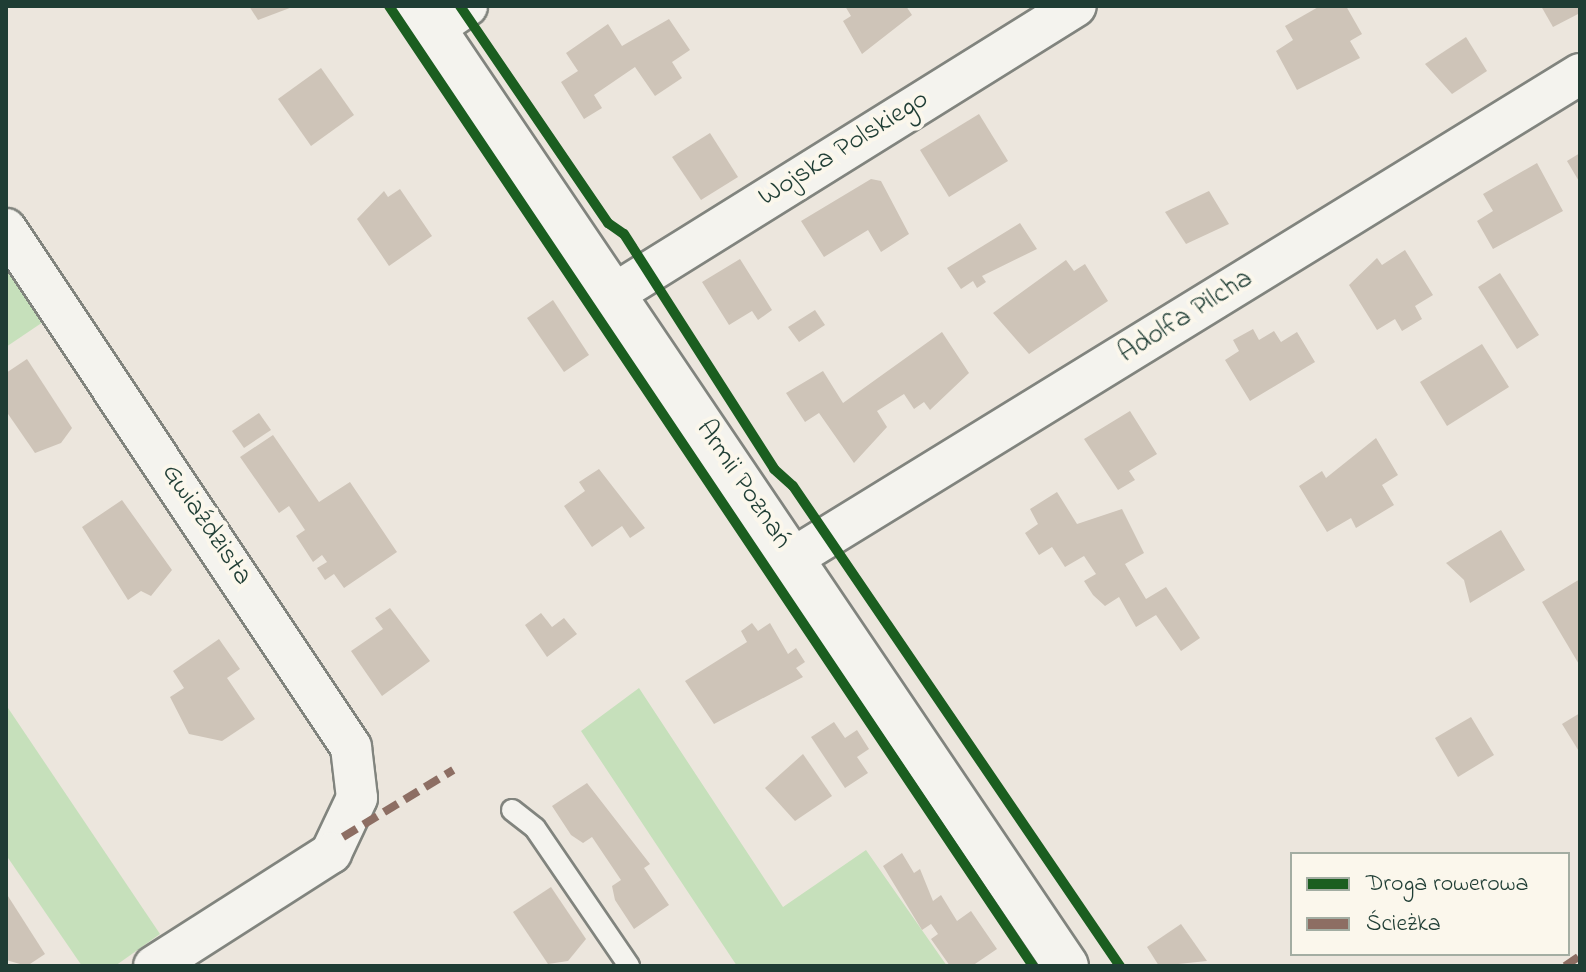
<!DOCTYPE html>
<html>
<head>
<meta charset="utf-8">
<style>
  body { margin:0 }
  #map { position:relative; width:1586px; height:972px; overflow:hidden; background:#ece6dd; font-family:"Indie Flower",sans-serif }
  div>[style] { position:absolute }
  .green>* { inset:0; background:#c6e0bb }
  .building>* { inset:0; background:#cec4b8 }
  .roads { filter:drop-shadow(2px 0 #81847e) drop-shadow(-2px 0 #81847e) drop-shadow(0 2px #81847e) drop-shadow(0 -2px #81847e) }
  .service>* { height:20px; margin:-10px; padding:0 10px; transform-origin:10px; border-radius:10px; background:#f4f3ee }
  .minor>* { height:40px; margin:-20px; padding:0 20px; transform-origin:20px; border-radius:20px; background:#f4f3ee }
  .tertiary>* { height:44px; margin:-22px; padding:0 22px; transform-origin:22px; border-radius:22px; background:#f4f3ee }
  .quiet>* { height:8px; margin-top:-4px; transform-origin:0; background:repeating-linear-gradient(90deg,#8d6e63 0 16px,transparent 0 24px) }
  .cycleway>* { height:10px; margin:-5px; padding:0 5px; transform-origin:5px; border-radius:5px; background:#1b5e20 }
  span { translate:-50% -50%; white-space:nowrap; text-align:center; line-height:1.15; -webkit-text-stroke:8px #fbf7ec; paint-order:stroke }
  .street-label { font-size:28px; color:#1f3d34 }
  .frame { position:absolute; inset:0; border:8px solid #1f3d34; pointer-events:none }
  .legend { position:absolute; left:1290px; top:852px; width:280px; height:104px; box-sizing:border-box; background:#fbf7ec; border:2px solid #a3ada2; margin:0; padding:10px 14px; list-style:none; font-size:24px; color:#1f3d34 }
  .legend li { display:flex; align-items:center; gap:16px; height:40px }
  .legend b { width:40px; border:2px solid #a3ada2 }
</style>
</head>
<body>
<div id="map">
  <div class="green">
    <div style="clip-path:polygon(6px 266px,43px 322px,6px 347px)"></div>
    <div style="clip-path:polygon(639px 688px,783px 907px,866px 850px,947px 966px,737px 966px,581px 731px)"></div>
    <div style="clip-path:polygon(6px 705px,160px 934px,115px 966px,82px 966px,6px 855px)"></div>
  </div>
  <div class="building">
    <div style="clip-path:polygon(249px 6px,295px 6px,258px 20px)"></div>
    <div style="clip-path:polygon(845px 6px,906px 6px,912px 15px,862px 54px,843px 21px,851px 16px)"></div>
    <div style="clip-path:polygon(1320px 6px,1346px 6px,1362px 34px,1350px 41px,1360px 58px,1297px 90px,1276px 51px,1293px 40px,1285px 26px)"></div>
    <div style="clip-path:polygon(1541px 6px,1580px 6px,1580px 13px,1553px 27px)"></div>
    <div style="clip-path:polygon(669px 19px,690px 50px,672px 62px,682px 78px,655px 96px,635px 67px,594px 95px,602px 108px,584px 119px,561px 82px,578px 71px,566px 53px,608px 24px,622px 46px)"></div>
    <div style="clip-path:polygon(1466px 37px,1487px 71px,1452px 94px,1425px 64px)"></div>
    <div style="clip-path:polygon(321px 68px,354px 115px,311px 146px,278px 99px)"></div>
    <div style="clip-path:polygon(979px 114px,1008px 161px,949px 197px,920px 150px)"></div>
    <div style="clip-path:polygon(710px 133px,738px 177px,701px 200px,672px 157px)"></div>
    <div style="clip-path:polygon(1580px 153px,1580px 183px,1567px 161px)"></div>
    <div style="clip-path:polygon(1537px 163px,1563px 211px,1493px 249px,1477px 221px,1493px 211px,1483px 194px)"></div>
    <div style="clip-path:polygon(871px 179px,881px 181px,909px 234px,881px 252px,868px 230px,824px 257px,801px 221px)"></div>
    <div style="clip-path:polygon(400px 189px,432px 236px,389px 266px,357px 219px,384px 191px,388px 197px)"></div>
    <div style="clip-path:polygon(1209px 191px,1229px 224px,1186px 244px,1165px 212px)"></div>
    <div style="clip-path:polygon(1020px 223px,1037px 249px,982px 276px,986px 282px,977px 288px,973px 281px,961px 289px,947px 268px)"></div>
    <div style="clip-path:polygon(1405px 250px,1433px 295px,1415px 306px,1422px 319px,1402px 331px,1395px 319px,1377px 330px,1349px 285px,1377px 258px,1382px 265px)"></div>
    <div style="clip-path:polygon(740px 259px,772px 310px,758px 320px,752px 311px,729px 325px,702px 282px)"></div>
    <div style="clip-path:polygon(1066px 260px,1074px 271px,1085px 264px,1108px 301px,1029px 354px,993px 313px)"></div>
    <div style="clip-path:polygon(1500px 273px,1539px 335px,1517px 349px,1478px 287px)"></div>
    <div style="clip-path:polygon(553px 300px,589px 355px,564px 372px,527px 318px)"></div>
    <div style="clip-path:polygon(815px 310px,825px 325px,799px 342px,788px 327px)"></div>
    <div style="clip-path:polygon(1253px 329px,1259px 340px,1274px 331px,1281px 342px,1297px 332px,1315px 362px,1250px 401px,1225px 360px,1239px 351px,1233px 340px)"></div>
    <div style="clip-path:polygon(942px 332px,969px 373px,930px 410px,924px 402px,914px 409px,904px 394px,877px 411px,887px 427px,854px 463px,819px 413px,805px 422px,786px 393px,823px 371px,843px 403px)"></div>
    <div style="clip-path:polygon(1482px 344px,1509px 387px,1447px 426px,1420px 382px)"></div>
    <div style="clip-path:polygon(27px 359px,72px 428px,61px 443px,35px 453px,6px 411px,6px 373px)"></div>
    <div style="clip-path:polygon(1130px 411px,1157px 454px,1129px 471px,1135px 480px,1118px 490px,1084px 439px)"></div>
    <div style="clip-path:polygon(259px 413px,271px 430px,244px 448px,232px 431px)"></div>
    <div style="clip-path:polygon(273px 435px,319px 502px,350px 482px,397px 552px,344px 588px,334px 574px,325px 580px,317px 568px,327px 562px,322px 555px,313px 562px,296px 536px,305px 530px,289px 506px,279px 513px,240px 457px)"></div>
    <div style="clip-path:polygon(1376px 438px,1398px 475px,1382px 485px,1394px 505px,1356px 528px,1351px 518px,1327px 532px,1299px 486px,1322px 471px,1326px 478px)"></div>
    <div style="clip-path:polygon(599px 469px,645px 528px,630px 538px,622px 526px,592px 547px,564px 506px,585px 491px,579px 482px)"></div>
    <div style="clip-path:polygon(1057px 492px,1077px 524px,1122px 509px,1144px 553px,1125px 564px,1146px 599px,1166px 587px,1200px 638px,1181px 651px,1156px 615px,1136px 627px,1119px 597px,1105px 606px,1093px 595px,1084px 581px,1096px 574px,1084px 556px,1065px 567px,1052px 547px,1039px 555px,1025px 533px,1038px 524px,1030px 509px)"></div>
    <div style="clip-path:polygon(122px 500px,172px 570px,151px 596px,141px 591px,128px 600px,82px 527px)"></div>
    <div style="clip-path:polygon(1501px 530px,1525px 570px,1470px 603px,1464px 580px,1446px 563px)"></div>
    <div style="clip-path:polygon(1580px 579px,1580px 666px,1542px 602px)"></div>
    <div style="clip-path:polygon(390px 608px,430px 661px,382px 696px,351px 651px,383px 629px,375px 618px)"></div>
    <div style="clip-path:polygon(541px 613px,552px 627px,564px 618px,577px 634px,547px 657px,525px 625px)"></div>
    <div style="clip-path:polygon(752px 623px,758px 631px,770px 623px,788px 654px,796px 648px,805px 662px,796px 668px,803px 677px,714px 724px,685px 681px,747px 642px,741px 631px)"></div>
    <div style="clip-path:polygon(219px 639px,240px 669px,227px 678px,255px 719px,222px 741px,189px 734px,170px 697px,184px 688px,173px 671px)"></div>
    <div style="clip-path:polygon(1580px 713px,1580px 753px,1562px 724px)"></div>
    <div style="clip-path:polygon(1471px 717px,1494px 755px,1458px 777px,1435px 738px)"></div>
    <div style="clip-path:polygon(834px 722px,845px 738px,857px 730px,869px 749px,857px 757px,868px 773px,845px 788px,811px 737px)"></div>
    <div style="clip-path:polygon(803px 754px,832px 796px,795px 821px,765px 788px)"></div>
    <div style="clip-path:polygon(587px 783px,650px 864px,644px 868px,669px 905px,634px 929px,615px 900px,612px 886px,621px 880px,592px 837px,583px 843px,571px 835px,552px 806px)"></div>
    <div style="clip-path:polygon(902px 853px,914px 873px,920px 869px,933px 901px,941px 895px,957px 921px,971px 911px,997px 949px,972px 966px,950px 966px,931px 939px,938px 934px,931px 924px,922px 930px,883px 866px)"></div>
    <div style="clip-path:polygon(551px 887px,586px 939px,568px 961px,548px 964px,513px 912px)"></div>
    <div style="clip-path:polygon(6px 893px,45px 954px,27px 966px,6px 960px)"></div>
    <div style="clip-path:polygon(1181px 924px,1207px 961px,1159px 966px,1147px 947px)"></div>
  </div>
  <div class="roads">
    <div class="service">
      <div style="left:512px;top:810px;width:29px;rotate:38deg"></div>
      <div style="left:535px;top:828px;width:167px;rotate:55.7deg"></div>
    </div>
    <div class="minor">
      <div style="left:433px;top:29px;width:41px;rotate:-34.1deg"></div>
      <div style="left:6px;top:229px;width:622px;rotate:56.34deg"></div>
      <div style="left:351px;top:747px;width:51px;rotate:83.3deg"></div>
      <div style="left:357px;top:798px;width:61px;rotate:115.3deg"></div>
      <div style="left:331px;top:853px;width:210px;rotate:147.4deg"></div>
      <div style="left:614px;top:294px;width:544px;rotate:-31.94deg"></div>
      <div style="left:793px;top:558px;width:924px;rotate:-31.59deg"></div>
    </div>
    <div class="tertiary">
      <div style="left:418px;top:6px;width:1158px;rotate:55.98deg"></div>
    </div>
  </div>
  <div class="quiet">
    <div style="left:343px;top:837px;width:129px;rotate:-31.3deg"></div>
    <div style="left:1565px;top:966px;width:18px;rotate:-34deg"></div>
  </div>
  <div class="cycleway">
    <div style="left:389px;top:6px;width:1156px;rotate:56.14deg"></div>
    <div style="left:460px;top:6px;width:263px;rotate:55.7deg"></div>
    <div style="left:608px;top:223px;width:19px;rotate:35deg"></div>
    <div style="left:624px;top:234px;width:279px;rotate:57.4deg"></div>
    <div style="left:774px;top:469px;width:25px;rotate:42deg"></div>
    <div style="left:793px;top:486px;width:581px;rotate:55.74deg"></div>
  </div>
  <div class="street-label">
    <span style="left:844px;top:149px;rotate:-32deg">Wojska Polskiego</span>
    <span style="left:1186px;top:317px;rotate:-32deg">Adolfa Pilcha</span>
    <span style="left:743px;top:485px;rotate:56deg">Armii Poznań</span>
    <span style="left:206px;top:525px;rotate:56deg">Gwiaździsta</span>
  </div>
  <div class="frame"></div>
  <ul class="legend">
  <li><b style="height:10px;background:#1b5e20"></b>Droga rowerowa</li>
  <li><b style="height:10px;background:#8d6e63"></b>Ścieżka</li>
  </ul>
</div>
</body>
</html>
